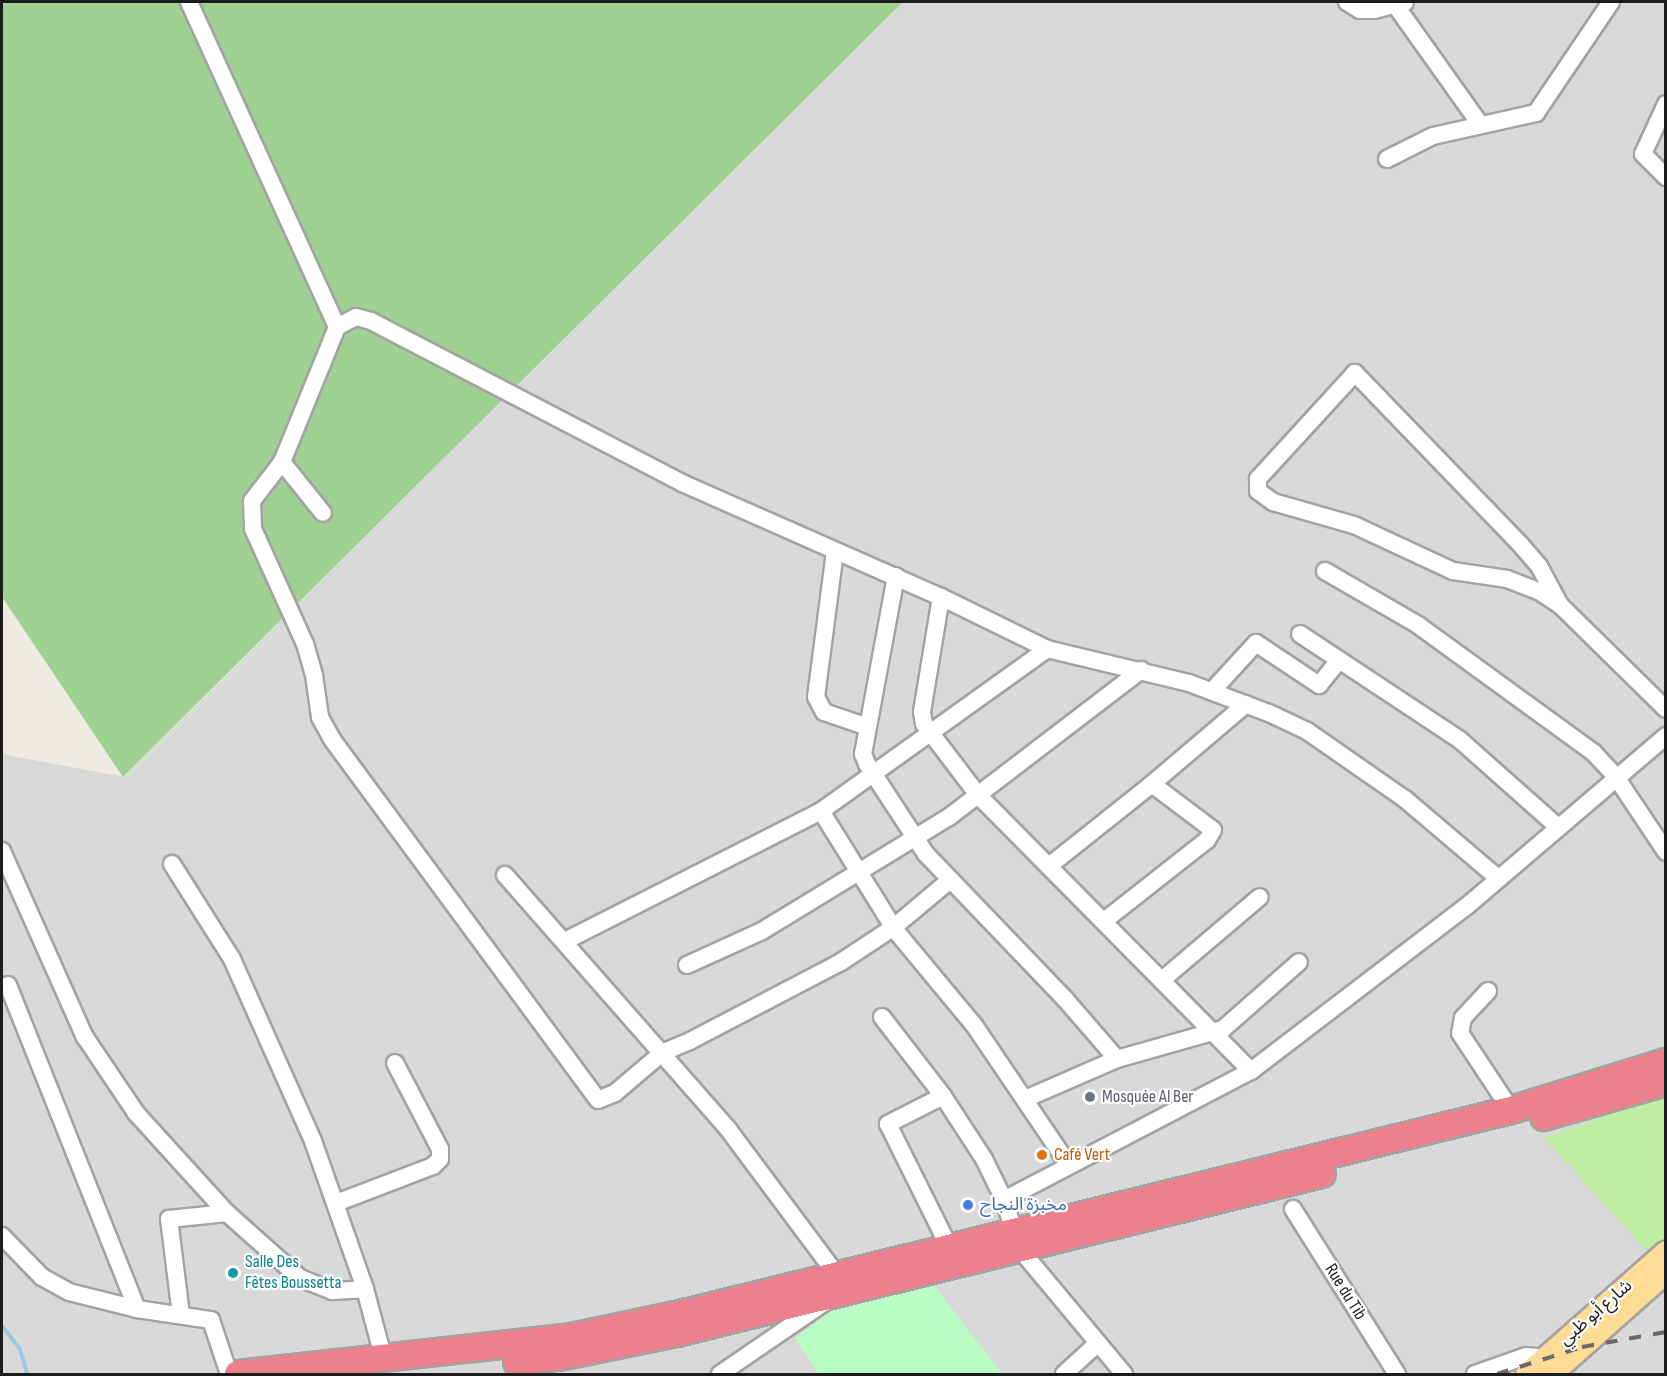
<!DOCTYPE html>
<html>
<head>
<meta charset="utf-8">
<style>
  body { margin:0 }
  #map { position:relative; width:1667px; height:1376px; overflow:hidden; background:#eeebe1; font-family:"Sofia Sans Condensed","Noto Sans Arabic",sans-serif }
  div>[style] { position:absolute }
  .residential>* { inset:0; background:#dad9d9 }
  .grass>* { inset:0; background:#bfeda2 }
  .forest>* { inset:0; background:#9ed192 }
  .park>* { inset:0; background:#b9fdc5 }
  .stream>* { height:4px; margin:-2px; padding:0 2px; transform-origin:2px; border-radius:2px; background:#9dcae0 }
  .roads { filter:drop-shadow(2px 0 #a3a3a3) drop-shadow(-2px 0 #a3a3a3) drop-shadow(0 2px #a3a3a3) drop-shadow(0 -2px #a3a3a3) }
  .minor>* { height:16px; margin:-8px; padding:0 8px; transform-origin:8px; border-radius:8px; background:#fff }
  .major>* { height:21px; margin:-10.5px; padding:0 10.5px; transform-origin:10.5px; border-radius:10.5px; background:#ffdc95 }
  .highway>* { height:26px; margin:-13px; padding:0 13px; transform-origin:13px; border-radius:13px; background:#ed818b }
  .rail>* { height:4px; margin-top:-2px; transform-origin:0; background:repeating-linear-gradient(90deg,#6a6a6a 0 12px,transparent 0 24px) }
  .dots>* { width:16px; height:16px; translate:-50% -50%; box-sizing:border-box; border:3px solid #fff; border-radius:50% }
  span { translate:-50% -50%; white-space:nowrap; text-align:center; line-height:1.15; -webkit-text-stroke:4.5px #fff; paint-order:stroke }
  .worship-label { font-size:18px; color:#5b616d }
  .left { translate:0 -50%; text-align:left }
  .food-label { font-size:18px; color:#c56008 }
  .shop-label { font-size:18px; color:#366cbe }
  .culture-label { font-size:18px; color:#0d838f }
  .street-label { font-size:18px; color:#1c1c1c }
  .frame { position:absolute; inset:0; border:3px solid #1c1c1c; pointer-events:none }
</style>
</head>
<body>
<div id="map">
  <div class="residential">
    <div style="clip-path:polygon(903px 2px,1665px 2px,1665px 1374px,2px 1374px,2px 754px,124px 777px)"></div>
  </div>
  <div class="grass">
    <div style="clip-path:polygon(1665px 1094px,1665px 1249px,1654px 1259px,1544px 1138px)"></div>
  </div>
  <div class="forest">
    <div style="clip-path:polygon(2px 2px,903px 2px,123px 777px,2px 597px)"></div>
  </div>
  <div class="park">
    <div style="clip-path:polygon(926px 1275px,1002px 1374px,819px 1374px,795px 1338px,834px 1309px)"></div>
  </div>
  <div class="stream">
    <div style="left:2px;top:1326px;width:29px;rotate:52deg"></div>
    <div style="left:20px;top:1349px;width:26px;rotate:74deg"></div>
  </div>
  <div class="roads">
    <div class="minor">
      <div style="left:189px;top:2px;width:357px;rotate:65.5deg"></div>
      <div style="left:1347px;top:2px;width:15px;rotate:32deg"></div>
      <div style="left:1360px;top:10px;width:14px"></div>
      <div style="left:1374px;top:10px;width:32px;rotate:-14deg"></div>
      <div style="left:1396px;top:6px;width:145px;rotate:54.6deg"></div>
      <div style="left:1666px;top:104px;width:55px;rotate:114.7deg"></div>
      <div style="left:1643px;top:154px;width:33px;rotate:45deg"></div>
      <div style="left:1387px;top:159px;width:51px;rotate:-26.6deg"></div>
      <div style="left:1433px;top:136px;width:106px;rotate:-12.6deg"></div>
      <div style="left:1536px;top:113px;width:134px;rotate:-56deg"></div>
      <div style="left:282px;top:462px;width:65px;rotate:51.2deg"></div>
      <div style="left:835px;top:551px;width:147px;rotate:97.4deg"></div>
      <div style="left:816px;top:697px;width:17px;rotate:62deg"></div>
      <div style="left:824px;top:712px;width:46px;rotate:18.8deg"></div>
      <div style="left:1325px;top:571px;width:108px;rotate:30.1deg"></div>
      <div style="left:1418px;top:625px;width:216px;rotate:36deg"></div>
      <div style="left:1593px;top:752px;width:34px;rotate:47deg"></div>
      <div style="left:1616px;top:777px;width:90px;rotate:56.3deg"></div>
      <div style="left:896px;top:576px;width:181px;rotate:100.5deg"></div>
      <div style="left:863px;top:754px;width:11px;rotate:68deg"></div>
      <div style="left:867px;top:764px;width:108px;rotate:56.8deg"></div>
      <div style="left:926px;top:854px;width:201px;rotate:46.2deg"></div>
      <div style="left:1065px;top:999px;width:79px;rotate:49.1deg"></div>
      <div style="left:941px;top:597px;width:117px;rotate:99.4deg"></div>
      <div style="left:922px;top:712px;width:12px;rotate:81deg"></div>
      <div style="left:924px;top:724px;width:89px;rotate:52.7deg"></div>
      <div style="left:978px;top:795px;width:388px;rotate:45.3deg"></div>
      <div style="left:1560px;top:605px;width:44px;rotate:-118.3deg"></div>
      <div style="left:1539px;top:566px;width:29px;rotate:-131deg"></div>
      <div style="left:1520px;top:544px;width:238px;rotate:-134deg"></div>
      <div style="left:1355px;top:373px;width:144px;rotate:132.5deg"></div>
      <div style="left:1258px;top:479px;width:12px;rotate:90deg"></div>
      <div style="left:1258px;top:491px;width:19px;rotate:36deg"></div>
      <div style="left:1273px;top:502px;width:84px;rotate:15.9deg"></div>
      <div style="left:1354px;top:525px;width:109px;rotate:24.9deg"></div>
      <div style="left:1453px;top:571px;width:55px;rotate:8.4deg"></div>
      <div style="left:1507px;top:579px;width:34px;rotate:21deg"></div>
      <div style="left:1539px;top:591px;width:25px;rotate:34deg"></div>
      <div style="left:1560px;top:605px;width:148px;rotate:44.5deg"></div>
      <div style="left:1300px;top:634px;width:192px;rotate:33.5deg"></div>
      <div style="left:1460px;top:740px;width:131px;rotate:41.6deg"></div>
      <div style="left:1212px;top:691px;width:65px;rotate:-47.5deg"></div>
      <div style="left:1256px;top:643px;width:76px;rotate:33.7deg"></div>
      <div style="left:1319px;top:685px;width:32px;rotate:-51deg"></div>
      <div style="left:1152px;top:784px;width:123px;rotate:-40.4deg"></div>
      <div style="left:821px;top:811px;width:140px;rotate:58.1deg"></div>
      <div style="left:895px;top:930px;width:124px;rotate:50.3deg"></div>
      <div style="left:974px;top:1025px;width:168px;rotate:55.9deg"></div>
      <div style="left:2px;top:851px;width:204px;rotate:66deg"></div>
      <div style="left:85px;top:1037px;width:92px;rotate:56.1deg"></div>
      <div style="left:136px;top:1113px;width:135px;rotate:47.7deg"></div>
      <div style="left:227px;top:1213px;width:98px;rotate:41.7deg"></div>
      <div style="left:300px;top:1278px;width:35px;rotate:22deg"></div>
      <div style="left:332px;top:1291px;width:33px;rotate:-3deg"></div>
      <div style="left:172px;top:864px;width:112px;rotate:57.7deg"></div>
      <div style="left:232px;top:959px;width:199px;rotate:66deg"></div>
      <div style="left:313px;top:1141px;width:157px;rotate:70.6deg"></div>
      <div style="left:365px;top:1289px;width:73px;rotate:75deg"></div>
      <div style="left:1049px;top:866px;width:132px;rotate:-38.5deg"></div>
      <div style="left:1152px;top:784px;width:76px;rotate:37deg"></div>
      <div style="left:1213px;top:830px;width:12px;rotate:121deg"></div>
      <div style="left:1207px;top:840px;width:131px;rotate:141.8deg"></div>
      <div style="left:505px;top:875px;width:338px;rotate:48.7deg"></div>
      <div style="left:728px;top:1129px;width:181px;rotate:53.3deg"></div>
      <div style="left:836px;top:1274px;width:10px;rotate:73deg"></div>
      <div style="left:950px;top:880px;width:73px;rotate:140deg"></div>
      <div style="left:894px;top:927px;width:64px;rotate:146.6deg"></div>
      <div style="left:841px;top:962px;width:170px;rotate:152.4deg"></div>
      <div style="left:690px;top:1041px;width:30px;rotate:157deg"></div>
      <div style="left:662px;top:1053px;width:62px;rotate:139.6deg"></div>
      <div style="left:615px;top:1093px;width:18px;rotate:158deg"></div>
      <div style="left:598px;top:1100px;width:448px;rotate:-126.4deg"></div>
      <div style="left:332px;top:739px;width:25px;rotate:-119deg"></div>
      <div style="left:320px;top:717px;width:42px;rotate:-98.1deg"></div>
      <div style="left:314px;top:675px;width:32px;rotate:-106deg"></div>
      <div style="left:305px;top:644px;width:126px;rotate:-114.3deg"></div>
      <div style="left:253px;top:529px;width:28px;rotate:-92deg"></div>
      <div style="left:252px;top:501px;width:49px;rotate:-52.4deg"></div>
      <div style="left:282px;top:462px;width:146px;rotate:-67.8deg"></div>
      <div style="left:337px;top:327px;width:21px;rotate:-28deg"></div>
      <div style="left:356px;top:317px;width:16px;rotate:15deg"></div>
      <div style="left:371px;top:321px;width:351px;rotate:27.5deg"></div>
      <div style="left:682px;top:483px;width:283px;rotate:23.8deg"></div>
      <div style="left:941px;top:597px;width:118px;rotate:26.1deg"></div>
      <div style="left:1047px;top:649px;width:146px;rotate:13.5deg"></div>
      <div style="left:1189px;top:683px;width:85px;rotate:20.6deg"></div>
      <div style="left:1269px;top:713px;width:42px;rotate:25.3deg"></div>
      <div style="left:1307px;top:731px;width:119px;rotate:34.8deg"></div>
      <div style="left:1405px;top:799px;width:123px;rotate:40.4deg"></div>
      <div style="left:565px;top:941px;width:287px;rotate:-26.9deg"></div>
      <div style="left:821px;top:811px;width:278px;rotate:-35.6deg"></div>
      <div style="left:687px;top:965px;width:82px;rotate:-24.4deg"></div>
      <div style="left:762px;top:931px;width:219px;rotate:-31.4deg"></div>
      <div style="left:949px;top:817px;width:242px;rotate:-37.4deg"></div>
      <div style="left:1162px;top:980px;width:128px;rotate:-40.3deg"></div>
      <div style="left:8px;top:985px;width:349px;rotate:68.3deg"></div>
      <div style="left:137px;top:1309px;width:75px;rotate:8.5deg"></div>
      <div style="left:211px;top:1320px;width:57px;rotate:71.6deg"></div>
      <div style="left:1488px;top:991px;width:37px;rotate:133deg"></div>
      <div style="left:1463px;top:1018px;width:15px;rotate:101deg"></div>
      <div style="left:1460px;top:1033px;width:92px;rotate:56.5deg"></div>
      <div style="left:882px;top:1017px;width:100px;rotate:52.3deg"></div>
      <div style="left:943px;top:1096px;width:75px;rotate:56.9deg"></div>
      <div style="left:984px;top:1159px;width:46px;rotate:64deg"></div>
      <div style="left:943px;top:1096px;width:62px;rotate:153deg"></div>
      <div style="left:888px;top:1124px;width:135px;rotate:63.6deg"></div>
      <div style="left:1025px;top:1099px;width:100px;rotate:-23.5deg"></div>
      <div style="left:1117px;top:1059px;width:110px;rotate:-15.8deg"></div>
      <div style="left:1223px;top:1029px;width:101px;rotate:-41.4deg"></div>
      <div style="left:336px;top:1203px;width:104px;rotate:-20.9deg"></div>
      <div style="left:433px;top:1166px;width:10px;rotate:-45deg"></div>
      <div style="left:440px;top:1159px;width:10px;rotate:-90deg"></div>
      <div style="left:440px;top:1149px;width:97px;rotate:-117.6deg"></div>
      <div style="left:1293px;top:1209px;width:195px;rotate:57.8deg"></div>
      <div style="left:2px;top:1236px;width:57px;rotate:45.7deg"></div>
      <div style="left:42px;top:1277px;width:31px;rotate:29deg"></div>
      <div style="left:69px;top:1292px;width:70px;rotate:14deg"></div>
      <div style="left:181px;top:1315px;width:97px;rotate:-97.1deg"></div>
      <div style="left:169px;top:1219px;width:58px;rotate:-5.9deg"></div>
      <div style="left:720px;top:1374px;width:127px;rotate:-34.4deg"></div>
      <div style="left:1064px;top:1374px;width:46px;rotate:-42.4deg"></div>
      <div style="left:1124px;top:1374px;width:163px;rotate:-129.8deg"></div>
      <div style="left:1020px;top:1249px;width:52px;rotate:-108.1deg"></div>
      <div style="left:1004px;top:1200px;width:279px;rotate:-27.6deg"></div>
      <div style="left:1251px;top:1071px;width:272px;rotate:-37.4deg"></div>
      <div style="left:1467px;top:906px;width:262px;rotate:-40.5deg"></div>
      <div style="left:1475px;top:1374px;width:54px;rotate:-19.4deg"></div>
      <div style="left:1526px;top:1356px;width:28px;rotate:6deg"></div>
    </div>
    <div class="major">
      <div style="left:1526px;top:1374px;width:186px;rotate:-41.3deg"></div>
      <div style="left:1551px;top:1374px;width:154px;rotate:-41.6deg"></div>
    </div>
    <div class="highway">
      <div style="left:1544px;top:1117px;width:127px;rotate:-16deg"></div>
      <div style="left:517px;top:1362px;width:47px;rotate:-7.3deg"></div>
      <div style="left:564px;top:1356px;width:115px;rotate:-11.5deg"></div>
      <div style="left:677px;top:1333px;width:664px;rotate:-13.85deg"></div>
      <div style="left:238px;top:1374px;width:330px;rotate:-6.3deg"></div>
      <div style="left:566px;top:1338px;width:116px;rotate:-11.9deg"></div>
      <div style="left:680px;top:1314px;width:856px;rotate:-13.79deg"></div>
      <div style="left:1511px;top:1110px;width:162px;rotate:-17.2deg"></div>
    </div>
  </div>
  <div class="rail">
    <div style="left:1497px;top:1374px;width:89px;rotate:-17.6deg"></div>
    <div style="left:1582px;top:1347px;width:85px;rotate:-10.1deg"></div>
  </div>
  <div class="dots">
    <div style="left:1090px;top:1097px;background:#6b7280"></div>
    <div style="left:1042px;top:1155px;background:#e8710a"></div>
    <div style="left:968px;top:1205px;background:#3f7fe0"></div>
    <div style="left:233px;top:1273px;background:#0f9aa8"></div>
  </div>
  <div class="worship-label">
    <span class="left" style="left:1102px;top:1097px">Mosquée Al Ber</span>
  </div>
  <div class="food-label">
    <span class="left" style="left:1054px;top:1155px">Café Vert</span>
  </div>
  <div class="shop-label">
    <span class="left" style="left:980px;top:1205px">مخبزة النجاح</span>
  </div>
  <div class="culture-label">
    <span class="left" style="left:245px;top:1273px">Salle Des<br>Fêtes Boussetta</span>
  </div>
  <div class="street-label">
    <span style="left:1345px;top:1292px;rotate:58deg">Rue du Tib</span>
    <span style="left:1596px;top:1313px;rotate:-41deg">شارع أبو ظبي</span>
  </div>
  <div class="frame"></div>
</div>
</body>
</html>
